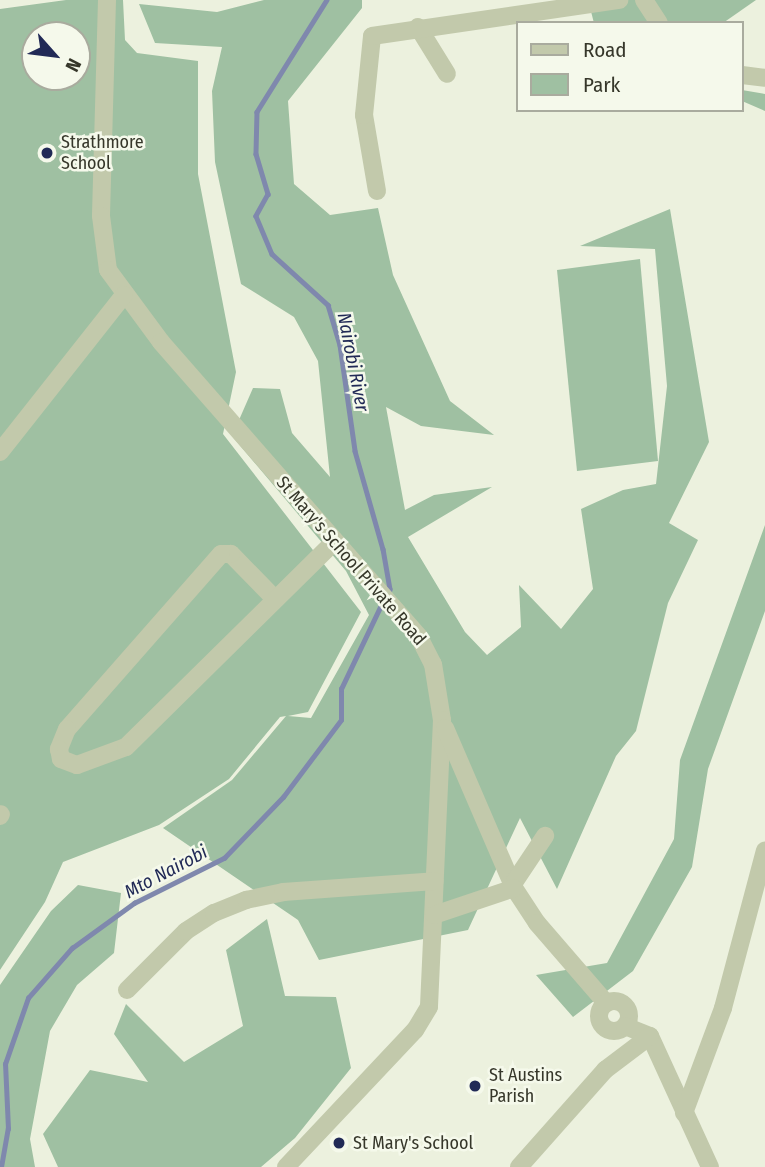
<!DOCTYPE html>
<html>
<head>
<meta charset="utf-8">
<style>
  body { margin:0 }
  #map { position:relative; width:765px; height:1167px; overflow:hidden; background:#ecf1de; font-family:"Fira Sans Condensed",sans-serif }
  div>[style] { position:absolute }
  .green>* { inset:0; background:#9fc0a2 }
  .stream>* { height:4.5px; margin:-2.25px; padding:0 2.25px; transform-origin:2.25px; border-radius:2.25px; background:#7f88ad }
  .minor>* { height:18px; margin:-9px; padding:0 9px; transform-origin:9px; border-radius:9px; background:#c2c9ab }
  .minor>.ring { margin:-9px; padding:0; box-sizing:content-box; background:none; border:18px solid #c2c9ab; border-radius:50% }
  .dots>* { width:19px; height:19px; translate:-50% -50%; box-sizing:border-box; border:4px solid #f5f9eb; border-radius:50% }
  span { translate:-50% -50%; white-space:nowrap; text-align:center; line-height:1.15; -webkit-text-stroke:5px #f5f9eb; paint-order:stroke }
  .poi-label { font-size:18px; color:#36372a }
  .left { translate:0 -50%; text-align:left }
  .street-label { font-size:18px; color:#36372a }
  .water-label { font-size:19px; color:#212a56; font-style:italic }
  .legend { position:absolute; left:516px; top:21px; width:228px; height:91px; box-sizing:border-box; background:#f5f9eb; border:2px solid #a9ab9e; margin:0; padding:9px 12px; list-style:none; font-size:21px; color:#36372a }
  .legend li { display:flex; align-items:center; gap:14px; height:35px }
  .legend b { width:35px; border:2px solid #a9ab9e }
  .north { position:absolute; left:21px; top:21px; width:70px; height:70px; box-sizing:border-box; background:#f5f9eb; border:2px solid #a9ab9e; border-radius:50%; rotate:118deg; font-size:19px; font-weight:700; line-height:28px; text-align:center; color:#36372a }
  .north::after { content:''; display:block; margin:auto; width:24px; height:32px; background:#212a56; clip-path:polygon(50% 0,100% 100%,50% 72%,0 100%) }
</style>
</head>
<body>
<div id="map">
  <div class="green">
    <div style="clip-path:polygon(evenodd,66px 0,123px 0,125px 40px,137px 53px,198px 61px,198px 174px,236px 372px,223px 434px,361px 612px,308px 712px,288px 716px,311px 718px,369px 615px,346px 571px,232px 436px,253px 388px,280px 389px,292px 433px,330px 477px,318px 361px,294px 317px,241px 284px,215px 162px,212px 91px,222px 47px,155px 43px,139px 4px,217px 12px,264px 0,362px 0,362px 8px,288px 101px,294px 184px,330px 215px,378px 208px,393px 275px,450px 401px,494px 435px,421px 426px,386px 407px,405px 510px,434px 495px,492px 487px,408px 537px,465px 632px,487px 655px,521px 627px,519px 585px,561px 629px,593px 589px,581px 509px,623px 490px,656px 484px,667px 386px,655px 249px,580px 246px,670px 209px,709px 442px,669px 523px,698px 540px,668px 603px,636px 731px,616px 756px,557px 889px,520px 818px,468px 930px,319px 960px,298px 920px,163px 828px,232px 780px,286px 716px,280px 717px,229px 779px,159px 825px,63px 862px,45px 902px,0 970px,0 9px,66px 0,35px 35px,77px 35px,77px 77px,35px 77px,35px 35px)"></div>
    <div style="clip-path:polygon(588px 0,756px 0,723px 23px,594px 23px)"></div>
    <div style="clip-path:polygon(742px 90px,765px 94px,765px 111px,742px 101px)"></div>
    <div style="clip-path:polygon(640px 259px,658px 461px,577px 471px,557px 270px)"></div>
    <div style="clip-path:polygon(765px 525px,765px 611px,708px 769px,692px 867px,633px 971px,573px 1017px,536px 975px,607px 963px,674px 839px,680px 760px)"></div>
    <div style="clip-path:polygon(78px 885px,121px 893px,114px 953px,77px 985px,50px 1031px,30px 1139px,35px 1167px,0 1167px,0 985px,51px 911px)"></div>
    <div style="clip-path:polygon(267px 919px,285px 996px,336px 997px,351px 1068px,295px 1138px,261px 1167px,58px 1167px,43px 1134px,90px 1070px,148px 1082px,114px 1034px,126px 1004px,184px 1062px,243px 1026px,226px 950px)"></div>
  </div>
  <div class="stream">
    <div style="left:327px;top:0;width:132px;rotate:122deg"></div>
    <div style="left:257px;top:112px;width:42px;rotate:91.4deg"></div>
    <div style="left:256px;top:154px;width:42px;rotate:73.3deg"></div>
    <div style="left:268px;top:194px;width:25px;rotate:119deg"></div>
    <div style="left:256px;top:216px;width:41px;rotate:67.2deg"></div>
    <div style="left:272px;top:254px;width:76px;rotate:42.3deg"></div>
    <div style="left:328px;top:305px;width:42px;rotate:73.3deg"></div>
    <div style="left:340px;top:345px;width:107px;rotate:81.9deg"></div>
    <div style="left:355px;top:451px;width:102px;rotate:74.1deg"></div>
    <div style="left:383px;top:549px;width:41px;rotate:80.1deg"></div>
    <div style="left:390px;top:589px;width:7px;rotate:117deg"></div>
    <div style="left:1px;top:1167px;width:39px;rotate:-80deg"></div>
    <div style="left:8px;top:1129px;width:65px;rotate:-92.6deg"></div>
    <div style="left:5px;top:1064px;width:70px;rotate:-70.8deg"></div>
    <div style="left:28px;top:998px;width:67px;rotate:-48.7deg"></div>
    <div style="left:72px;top:948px;width:77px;rotate:-36deg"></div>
    <div style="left:134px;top:903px;width:101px;rotate:-26.6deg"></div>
    <div style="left:224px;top:858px;width:85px;rotate:-46deg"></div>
    <div style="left:283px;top:797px;width:96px;rotate:-53deg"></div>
    <div style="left:341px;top:720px;width:31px;rotate:-90deg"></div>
    <div style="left:341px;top:689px;width:95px;rotate:-64.5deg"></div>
  </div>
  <div class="minor">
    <div style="left:107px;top:0;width:216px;rotate:91.6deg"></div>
    <div style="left:101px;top:216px;width:54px;rotate:82.6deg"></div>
    <div style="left:108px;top:270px;width:89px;rotate:53.6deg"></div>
    <div style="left:161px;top:342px;width:392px;rotate:48.8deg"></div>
    <div style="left:419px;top:637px;width:30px;rotate:63deg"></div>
    <div style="left:433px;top:664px;width:57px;rotate:80.9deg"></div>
    <div style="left:442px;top:720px;width:287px;rotate:92.6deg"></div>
    <div style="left:429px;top:1007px;width:27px;rotate:121deg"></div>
    <div style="left:415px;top:1030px;width:188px;rotate:133.3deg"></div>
    <div style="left:644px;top:0;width:27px;rotate:57deg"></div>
    <div style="left:418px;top:27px;width:55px;rotate:58.3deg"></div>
    <div style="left:742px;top:75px;width:23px;rotate:7deg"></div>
    <div style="left:377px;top:191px;width:77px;rotate:-99.7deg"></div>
    <div style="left:364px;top:115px;width:79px;rotate:-84.2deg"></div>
    <div style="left:372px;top:36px;width:250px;rotate:-8.3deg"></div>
    <div style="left:0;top:452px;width:200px;rotate:-51.7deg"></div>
    <div style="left:274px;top:598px;width:62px;rotate:-134.3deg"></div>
    <div style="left:231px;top:554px;width:10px;rotate:180deg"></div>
    <div style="left:221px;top:554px;width:233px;rotate:131.3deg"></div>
    <div style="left:67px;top:729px;width:22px;rotate:112deg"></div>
    <div style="left:59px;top:749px;width:10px;rotate:79deg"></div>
    <div style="left:61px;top:759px;width:17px;rotate:21deg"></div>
    <div style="left:77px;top:765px;width:52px;rotate:-20.2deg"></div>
    <div style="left:126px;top:747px;width:292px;rotate:-44.6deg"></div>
    <div style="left:445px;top:728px;width:174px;rotate:66.7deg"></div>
    <div style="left:514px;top:888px;width:42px;rotate:56.7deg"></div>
    <div style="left:537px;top:923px;width:106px;rotate:49.2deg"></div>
    <div style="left:0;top:816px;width:2px;rotate:-63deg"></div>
    <div style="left:513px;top:884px;width:58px;rotate:-56.3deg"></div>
    <div style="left:434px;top:915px;width:84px;rotate:-18.6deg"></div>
    <div style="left:127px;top:990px;width:83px;rotate:-45deg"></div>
    <div style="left:186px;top:931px;width:33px;rotate:-33deg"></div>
    <div style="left:214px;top:913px;width:35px;rotate:-22deg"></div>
    <div style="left:246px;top:900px;width:38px;rotate:-12deg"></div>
    <div style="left:283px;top:892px;width:152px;rotate:-4.1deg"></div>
    <div class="ring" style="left:599px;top:1001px;width:12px;height:12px"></div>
    <div style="left:625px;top:1026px;width:27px;rotate:22deg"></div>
    <div style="left:650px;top:1036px;width:144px;rotate:65.4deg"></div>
    <div style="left:684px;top:1113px;width:112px;rotate:-69.6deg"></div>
    <div style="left:723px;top:1008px;width:163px;rotate:-75.1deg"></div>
    <div style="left:519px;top:1167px;width:130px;rotate:-48.4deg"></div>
    <div style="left:605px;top:1070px;width:56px;rotate:-37.1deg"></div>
  </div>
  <div class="dots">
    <div style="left:47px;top:153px;background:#212a56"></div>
    <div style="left:475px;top:1086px;background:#212a56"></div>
    <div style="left:339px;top:1143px;background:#212a56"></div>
  </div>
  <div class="poi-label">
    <span class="left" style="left:61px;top:153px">Strathmore<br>School</span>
    <span class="left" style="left:489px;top:1086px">St Austins<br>Parish</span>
    <span class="left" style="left:353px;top:1143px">St Mary's School</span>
  </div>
  <div class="street-label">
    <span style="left:351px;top:561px;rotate:49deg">St Mary's School Private Road</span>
  </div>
  <div class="water-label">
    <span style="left:353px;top:362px;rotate:79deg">Nairobi River</span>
    <span style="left:166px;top:872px;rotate:-28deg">Mto Nairobi</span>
  </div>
  <ul class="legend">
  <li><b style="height:9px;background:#c2c9ab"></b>Road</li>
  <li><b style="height:19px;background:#9fc0a2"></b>Park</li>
  </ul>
  <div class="north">N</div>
</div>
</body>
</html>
